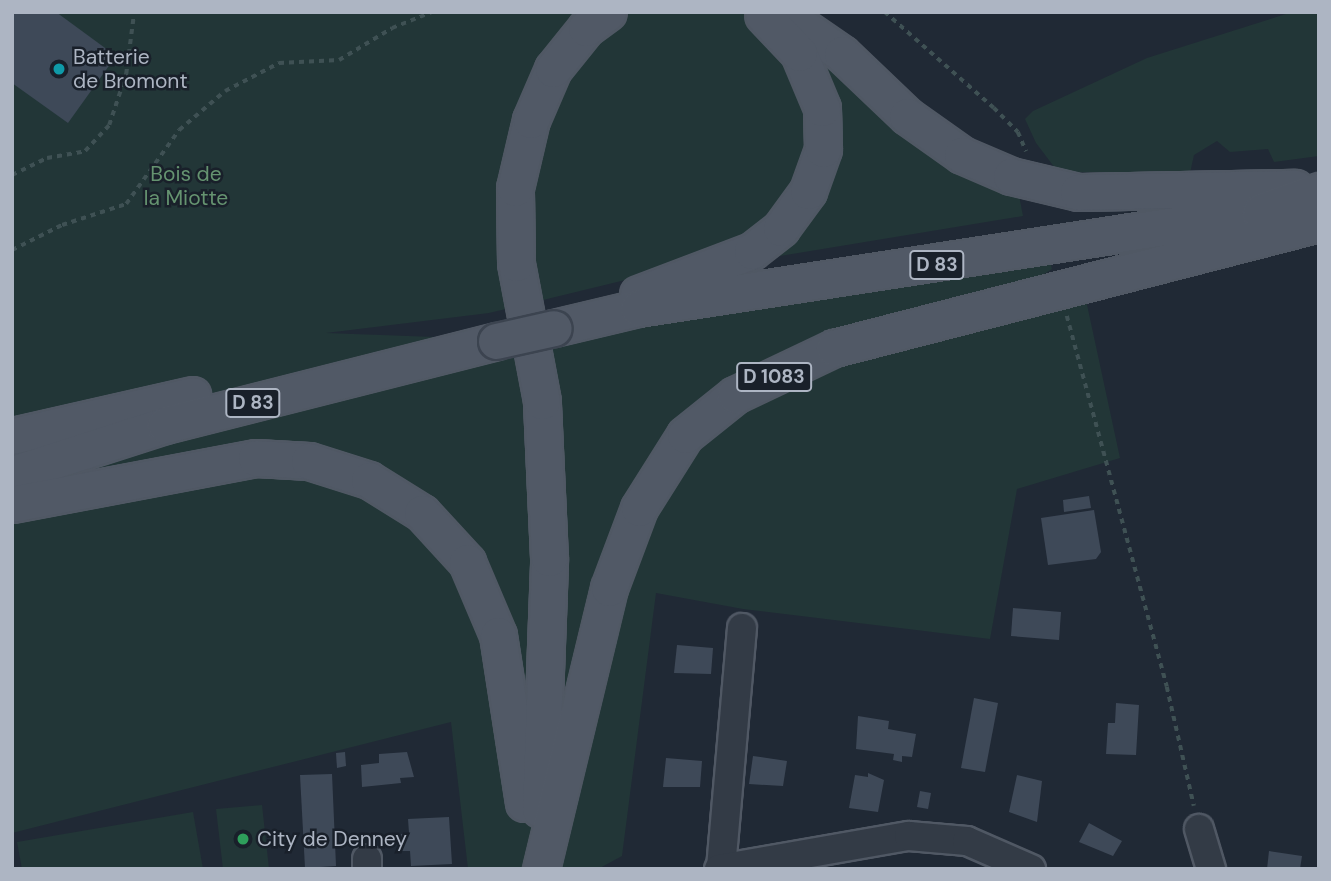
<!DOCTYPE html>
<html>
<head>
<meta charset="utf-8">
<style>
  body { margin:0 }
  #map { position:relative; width:1331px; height:881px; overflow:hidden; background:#202935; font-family:"DM Sans",sans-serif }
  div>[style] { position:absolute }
  .green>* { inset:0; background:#223637 }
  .building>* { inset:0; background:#3e4958 }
  .path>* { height:3.5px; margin-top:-1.75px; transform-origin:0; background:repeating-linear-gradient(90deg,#3f5154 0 5px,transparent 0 10px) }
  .roads { filter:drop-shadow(2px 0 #505864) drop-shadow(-2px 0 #505864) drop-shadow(0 2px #505864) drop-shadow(0 -2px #505864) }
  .minor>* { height:28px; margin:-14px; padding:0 14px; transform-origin:14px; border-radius:14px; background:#333b46 }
  .major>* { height:35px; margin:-17.5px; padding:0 17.5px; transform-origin:17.5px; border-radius:17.5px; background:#515966 }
  .bridges { filter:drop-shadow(2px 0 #3c4450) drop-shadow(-2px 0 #3c4450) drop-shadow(0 2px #3c4450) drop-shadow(0 -2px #3c4450) }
  .major-bridge>* { height:35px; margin:-17.5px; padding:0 17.5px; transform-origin:17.5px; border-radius:17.5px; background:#515966 }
  .dots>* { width:19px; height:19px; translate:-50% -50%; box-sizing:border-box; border:4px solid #19202a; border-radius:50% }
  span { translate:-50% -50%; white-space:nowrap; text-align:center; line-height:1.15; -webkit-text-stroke:5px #19202a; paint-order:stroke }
  .shield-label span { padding:2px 5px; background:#19202a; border:2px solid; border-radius:5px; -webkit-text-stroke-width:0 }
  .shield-label { font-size:19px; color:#adb5c3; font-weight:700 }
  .poi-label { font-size:21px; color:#adb5c3 }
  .left { translate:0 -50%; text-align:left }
  .park-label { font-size:21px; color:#659370 }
  .frame { position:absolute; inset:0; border:14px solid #adb5c3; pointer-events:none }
</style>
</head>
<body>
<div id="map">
  <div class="green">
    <div style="clip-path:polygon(12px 12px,805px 12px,918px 110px,998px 153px,1019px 195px,1023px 216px,780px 256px,687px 265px,489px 313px,326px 333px,545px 341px,617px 325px,1049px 258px,1052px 269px,1019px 290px,1086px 300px,1120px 458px,1017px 489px,990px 639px,743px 609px,656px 593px,622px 856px,598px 869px,468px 869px,451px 722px,12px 833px)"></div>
    <div style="clip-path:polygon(1289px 13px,1319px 14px,1319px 156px,1274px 162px,1268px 149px,1230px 152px,1217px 141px,1194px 155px,1190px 173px,1058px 172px,1036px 143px,1025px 119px,1033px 111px,1147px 58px)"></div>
    <div style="clip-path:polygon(262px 805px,269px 869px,223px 869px,216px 809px)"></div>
    <div style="clip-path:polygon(193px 812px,203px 869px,22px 869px,17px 842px)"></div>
  </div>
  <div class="building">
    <div style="clip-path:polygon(12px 12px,56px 12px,116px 56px,68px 123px,12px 83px)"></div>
    <div style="clip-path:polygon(1089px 496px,1091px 508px,1064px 512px,1063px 500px)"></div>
    <div style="clip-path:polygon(1094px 510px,1101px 552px,1096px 559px,1048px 565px,1041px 518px)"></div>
    <div style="clip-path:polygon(1013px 608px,1061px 612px,1059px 640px,1011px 636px)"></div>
    <div style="clip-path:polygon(677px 645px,713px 648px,711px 674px,674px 673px)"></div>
    <div style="clip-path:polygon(974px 698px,998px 703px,985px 772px,961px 768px)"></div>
    <div style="clip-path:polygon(1116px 703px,1139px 705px,1136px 755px,1106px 754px,1108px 723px,1115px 723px)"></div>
    <div style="clip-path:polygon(858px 716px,889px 721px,888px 729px,916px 734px,912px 757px,902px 756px,902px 762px,893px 760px,894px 754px,856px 749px)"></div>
    <div style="clip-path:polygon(345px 752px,346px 766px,337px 768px,336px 753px)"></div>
    <div style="clip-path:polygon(407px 752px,414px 777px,400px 778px,401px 783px,362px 787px,361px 765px,379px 763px,379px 754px)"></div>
    <div style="clip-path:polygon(753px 756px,787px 761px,783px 786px,749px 784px)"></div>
    <div style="clip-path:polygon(666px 758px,702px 761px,700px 787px,663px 787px)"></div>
    <div style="clip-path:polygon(868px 773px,884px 780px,878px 812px,849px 808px,855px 775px,868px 777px)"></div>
    <div style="clip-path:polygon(332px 774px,336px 866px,305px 868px,300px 775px)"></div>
    <div style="clip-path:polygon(1017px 775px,1042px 781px,1037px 822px,1009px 812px)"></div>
    <div style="clip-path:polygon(920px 791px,931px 793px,928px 809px,917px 807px)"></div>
    <div style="clip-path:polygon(449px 817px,452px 864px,411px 866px,410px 851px,402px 851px,401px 834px,409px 833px,408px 819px)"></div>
    <div style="clip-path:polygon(1089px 823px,1122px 841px,1113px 856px,1079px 842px)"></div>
    <div style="clip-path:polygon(1269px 851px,1302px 856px,1300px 869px,1267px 869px)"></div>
  </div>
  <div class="path">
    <div style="left:885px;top:12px;width:145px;rotate:41.4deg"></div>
    <div style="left:994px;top:108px;width:34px;rotate:45deg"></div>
    <div style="left:1018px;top:132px;width:21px;rotate:67deg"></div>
    <div style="left:12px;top:175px;width:39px;rotate:-26deg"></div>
    <div style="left:47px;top:158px;width:39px;rotate:-10deg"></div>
    <div style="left:85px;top:151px;width:35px;rotate:-47deg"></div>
    <div style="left:109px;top:125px;width:54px;rotate:-71.6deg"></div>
    <div style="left:126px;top:74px;width:63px;rotate:-82.6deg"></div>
    <div style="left:12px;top:250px;width:56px;rotate:-26.6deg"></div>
    <div style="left:62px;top:225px;width:67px;rotate:-18.2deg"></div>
    <div style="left:126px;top:204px;width:91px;rotate:-54.4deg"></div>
    <div style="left:179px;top:130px;width:60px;rotate:-40.3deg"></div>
    <div style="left:225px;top:91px;width:61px;rotate:-27.4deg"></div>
    <div style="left:279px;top:63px;width:60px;rotate:-2.9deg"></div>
    <div style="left:339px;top:60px;width:62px;rotate:-31.1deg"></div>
    <div style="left:392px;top:28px;width:43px;rotate:-21.8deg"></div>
    <div style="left:1067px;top:316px;width:384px;rotate:74.9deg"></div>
    <div style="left:1167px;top:687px;width:122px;rotate:77.2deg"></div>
  </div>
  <div class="roads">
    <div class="minor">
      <div style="left:1199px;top:829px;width:42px;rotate:73.3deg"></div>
      <div style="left:367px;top:859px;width:10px;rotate:90deg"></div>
      <div style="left:721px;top:868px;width:241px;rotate:-85deg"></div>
      <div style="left:719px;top:869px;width:193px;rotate:-9.9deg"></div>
      <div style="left:909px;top:836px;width:58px;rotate:4.9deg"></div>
      <div style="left:967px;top:841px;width:70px;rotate:23.6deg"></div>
    </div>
    <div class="major">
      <div style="left:781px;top:12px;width:74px;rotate:34.5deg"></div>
      <div style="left:842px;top:54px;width:90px;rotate:43.6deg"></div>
      <div style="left:907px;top:116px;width:67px;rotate:35.3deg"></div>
      <div style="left:962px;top:155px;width:53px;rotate:23.2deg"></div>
      <div style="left:1011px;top:176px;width:69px;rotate:13.4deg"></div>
      <div style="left:1078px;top:192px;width:217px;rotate:-1.1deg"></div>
      <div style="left:638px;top:294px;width:122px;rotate:-20.7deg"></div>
      <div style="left:752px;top:251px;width:37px;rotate:-38deg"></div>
      <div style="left:781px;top:228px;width:46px;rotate:-53.9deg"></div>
      <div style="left:808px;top:191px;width:45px;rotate:-70.3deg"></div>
      <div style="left:823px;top:149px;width:41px;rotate:-91.4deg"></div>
      <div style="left:822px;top:108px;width:60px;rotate:-112.7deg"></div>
      <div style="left:799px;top:53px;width:52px;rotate:-133.5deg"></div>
      <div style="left:554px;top:328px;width:86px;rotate:-13.4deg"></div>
      <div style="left:638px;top:308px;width:629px;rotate:-8.77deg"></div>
      <div style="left:1260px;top:212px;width:63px;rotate:-19.6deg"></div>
      <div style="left:12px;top:436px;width:185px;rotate:-12.8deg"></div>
      <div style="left:12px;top:474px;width:161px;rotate:-17.8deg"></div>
      <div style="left:165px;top:425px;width:341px;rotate:-14.2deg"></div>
      <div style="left:12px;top:504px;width:248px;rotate:-10.7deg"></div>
      <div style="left:256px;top:458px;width:53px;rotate:3.2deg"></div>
      <div style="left:309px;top:461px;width:63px;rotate:17.6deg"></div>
      <div style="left:369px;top:480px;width:62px;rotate:31.9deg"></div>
      <div style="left:422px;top:513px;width:67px;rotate:47.4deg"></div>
      <div style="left:467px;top:562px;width:79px;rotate:67deg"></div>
      <div style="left:498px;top:635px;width:170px;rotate:81.2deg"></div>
      <div style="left:540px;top:809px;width:251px;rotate:-87.9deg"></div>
      <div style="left:549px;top:558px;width:157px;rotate:-92.6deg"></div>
      <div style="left:542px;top:401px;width:140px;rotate:-100.7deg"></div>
      <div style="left:516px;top:263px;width:75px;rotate:-90.8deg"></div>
      <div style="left:515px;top:188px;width:70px;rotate:-76.8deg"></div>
      <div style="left:531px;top:120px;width:56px;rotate:-66.7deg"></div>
      <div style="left:553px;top:69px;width:53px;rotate:-51.2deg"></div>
      <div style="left:586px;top:28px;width:27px;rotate:-36deg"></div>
      <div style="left:541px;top:869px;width:289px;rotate:-76.4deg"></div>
      <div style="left:609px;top:588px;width:85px;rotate:-69.4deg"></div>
      <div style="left:639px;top:508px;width:86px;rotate:-57.8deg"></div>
      <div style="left:685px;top:435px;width:64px;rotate:-38.7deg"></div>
      <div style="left:735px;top:395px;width:110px;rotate:-25.4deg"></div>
      <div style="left:834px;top:348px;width:501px;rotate:-14.45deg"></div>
    </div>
  </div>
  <div class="bridges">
    <div class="major-bridge">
      <div style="left:496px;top:341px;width:59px;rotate:-12.6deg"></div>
    </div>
  </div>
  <div class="dots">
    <div style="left:59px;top:69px;background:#0f9aa8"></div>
    <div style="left:243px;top:839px;background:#2e9e5b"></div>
  </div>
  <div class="shield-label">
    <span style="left:937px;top:265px">D 83</span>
    <span style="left:774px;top:377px">D 1083</span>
    <span style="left:253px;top:403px">D 83</span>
  </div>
  <div class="poi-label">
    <span class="left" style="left:73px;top:69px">Batterie<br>de Bromont</span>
    <span class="left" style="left:257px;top:839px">City de Denney</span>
  </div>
  <div class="park-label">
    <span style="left:186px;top:186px">Bois de<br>la Miotte</span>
  </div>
  <div class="frame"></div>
</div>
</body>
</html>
